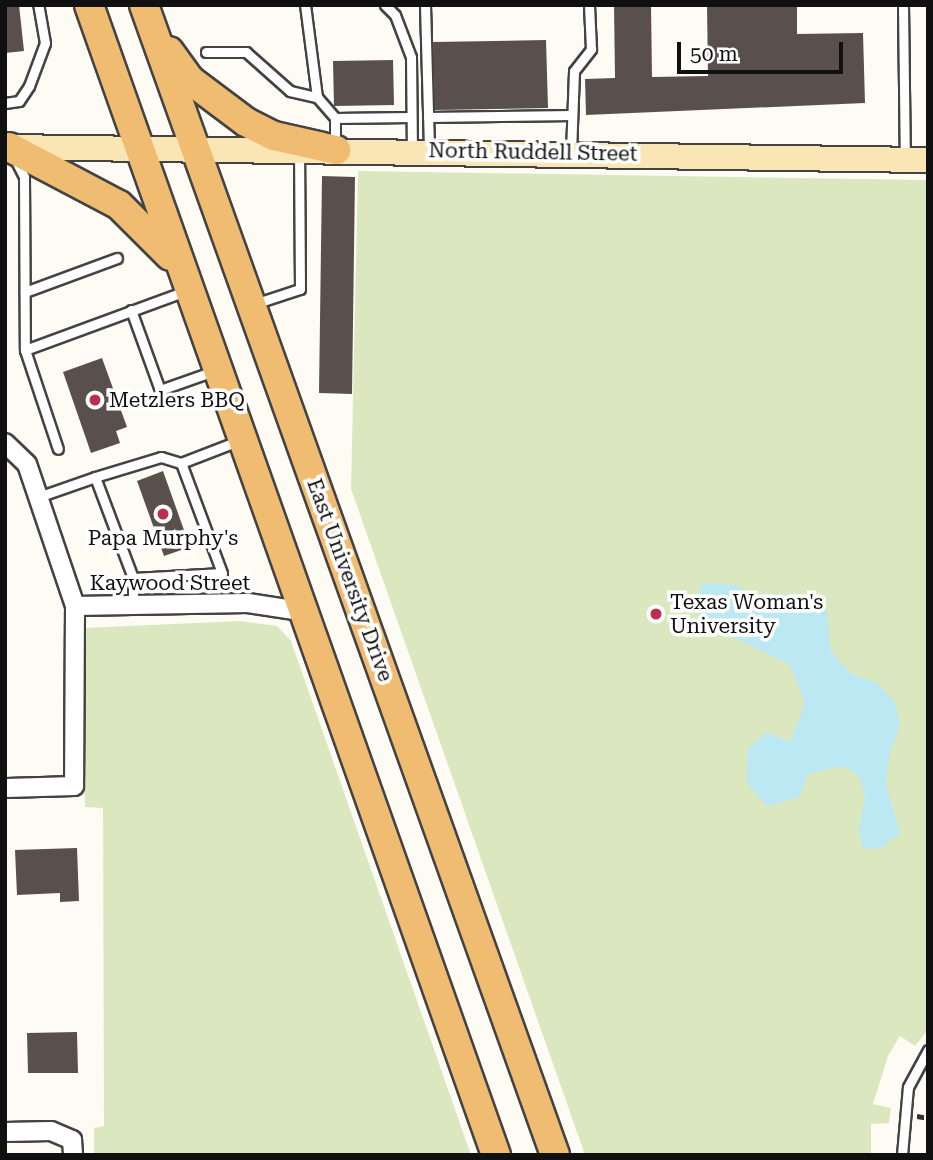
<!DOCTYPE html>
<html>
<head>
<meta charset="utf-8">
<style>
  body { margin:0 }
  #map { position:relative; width:933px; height:1160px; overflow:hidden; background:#fefbf4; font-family:"Roboto Serif",serif }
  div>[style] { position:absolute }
  .green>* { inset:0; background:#dbe8bf }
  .water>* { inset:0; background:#bce8f3 }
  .building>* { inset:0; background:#59504d }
  .path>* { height:4.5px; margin-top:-2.25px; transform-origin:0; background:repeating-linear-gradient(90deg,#323232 0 7px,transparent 0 10.5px) }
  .roads { filter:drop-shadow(2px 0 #434343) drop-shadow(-2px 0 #434343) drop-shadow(0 2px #434343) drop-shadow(0 -2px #434343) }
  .lane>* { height:9px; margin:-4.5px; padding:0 4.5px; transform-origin:4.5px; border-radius:4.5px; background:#fff }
  .street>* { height:18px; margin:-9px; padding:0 9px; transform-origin:9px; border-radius:9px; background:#fff }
  .secondary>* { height:24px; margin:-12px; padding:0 12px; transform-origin:12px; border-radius:12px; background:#fae6b4 }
  .primary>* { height:28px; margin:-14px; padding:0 14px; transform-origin:14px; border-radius:14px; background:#f0bc72 }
  .dots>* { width:19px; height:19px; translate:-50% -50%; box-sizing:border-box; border:4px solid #fff; border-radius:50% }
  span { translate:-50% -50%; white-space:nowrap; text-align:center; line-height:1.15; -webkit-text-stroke:7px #fff; paint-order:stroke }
  .street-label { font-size:21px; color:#101010 }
  .poi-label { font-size:21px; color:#101010 }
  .left { translate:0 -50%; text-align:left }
  .frame { position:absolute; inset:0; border:7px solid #101010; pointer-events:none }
  .scale { position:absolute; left:677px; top:42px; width:166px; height:32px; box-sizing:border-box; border:4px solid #101010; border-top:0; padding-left:9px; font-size:21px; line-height:24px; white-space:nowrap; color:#101010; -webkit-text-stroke:5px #fff; paint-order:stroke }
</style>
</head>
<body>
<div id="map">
  <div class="green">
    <div style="clip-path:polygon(358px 171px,928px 180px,928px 1030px,915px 1046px,900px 1036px,888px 1056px,873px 1104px,891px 1108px,889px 1123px,871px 1124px,871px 1155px,585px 1155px,351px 489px)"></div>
    <div style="clip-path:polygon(240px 621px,277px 626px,291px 641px,471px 1155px,94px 1155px,94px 1128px,104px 1126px,103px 808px,85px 807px,84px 628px)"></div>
  </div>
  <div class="water">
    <div style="clip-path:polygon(715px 583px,737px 585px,749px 594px,808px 595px,827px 610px,831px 651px,851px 674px,876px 682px,895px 702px,900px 725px,889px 755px,886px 785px,900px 833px,881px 848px,863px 849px,859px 830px,865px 794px,858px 776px,845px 766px,809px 773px,799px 797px,767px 806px,747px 783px,748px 749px,766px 732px,790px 742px,805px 703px,790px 665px,703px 622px,698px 604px,701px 584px)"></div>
  </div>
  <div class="building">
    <div style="clip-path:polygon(5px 5px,19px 5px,24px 51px,5px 53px)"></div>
    <div style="clip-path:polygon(614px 5px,651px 5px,652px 77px,708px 76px,707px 5px,797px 5px,797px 34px,863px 33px,865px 103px,586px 115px,585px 79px,615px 78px)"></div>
    <div style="clip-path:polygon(546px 40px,548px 108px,435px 110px,433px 42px)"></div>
    <div style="clip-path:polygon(393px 60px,394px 105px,334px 106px,333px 61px)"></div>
    <div style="clip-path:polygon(322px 176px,355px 177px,352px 394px,319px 393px)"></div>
    <div style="clip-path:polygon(102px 358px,127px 427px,116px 431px,120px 443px,91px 453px,63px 372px)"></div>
    <div style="clip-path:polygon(163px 471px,190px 547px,164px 556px,137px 481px)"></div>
    <div style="clip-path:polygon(77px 848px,79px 901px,60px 902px,60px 893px,17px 895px,15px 850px)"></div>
    <div style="clip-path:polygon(77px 1032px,78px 1073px,28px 1073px,27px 1033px)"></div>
  </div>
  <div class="path">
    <div style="left:917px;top:1116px;width:11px;rotate:10deg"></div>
  </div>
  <div class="roads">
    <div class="lane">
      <div style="left:385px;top:5px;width:14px;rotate:45deg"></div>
      <div style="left:395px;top:15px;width:45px;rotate:69.1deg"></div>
      <div style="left:411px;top:57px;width:93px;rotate:89.4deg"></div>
      <div style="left:425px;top:5px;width:146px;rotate:88.4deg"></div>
      <div style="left:903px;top:5px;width:153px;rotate:89.3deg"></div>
      <div style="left:206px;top:52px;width:40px"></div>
      <div style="left:246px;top:52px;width:59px;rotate:41.6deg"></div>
      <div style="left:290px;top:91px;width:28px;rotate:13deg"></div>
      <div style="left:317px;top:97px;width:93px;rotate:-97.4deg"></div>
      <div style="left:317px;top:97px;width:28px;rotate:49deg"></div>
      <div style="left:335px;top:118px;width:27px;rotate:90deg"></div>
      <div style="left:5px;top:103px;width:14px;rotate:-8deg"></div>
      <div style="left:19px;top:101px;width:18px;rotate:-56deg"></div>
      <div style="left:29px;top:86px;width:46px;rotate:-69.6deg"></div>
      <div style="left:45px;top:43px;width:39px;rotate:-100deg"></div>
      <div style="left:428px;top:117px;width:144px;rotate:-0.8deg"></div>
      <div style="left:335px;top:118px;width:76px;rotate:-0.8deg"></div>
      <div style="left:571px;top:153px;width:82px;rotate:-87.9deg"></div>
      <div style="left:574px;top:71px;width:28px;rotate:-52deg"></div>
      <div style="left:591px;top:49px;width:44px;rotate:-92.6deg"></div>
      <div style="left:16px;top:161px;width:18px;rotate:63deg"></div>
      <div style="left:24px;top:177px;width:173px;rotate:89.7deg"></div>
      <div style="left:25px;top:350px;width:104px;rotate:71.6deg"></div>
      <div style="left:25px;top:292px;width:98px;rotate:-20.3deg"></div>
      <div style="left:254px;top:304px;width:48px;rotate:-18.1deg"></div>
      <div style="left:300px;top:289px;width:137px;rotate:-90.4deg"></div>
      <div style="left:131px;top:310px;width:85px;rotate:70.1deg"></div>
      <div style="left:160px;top:390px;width:57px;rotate:-19.4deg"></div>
      <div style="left:25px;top:350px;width:171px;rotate:-20.2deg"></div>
      <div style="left:95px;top:477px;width:69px;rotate:-16.9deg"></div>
      <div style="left:161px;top:457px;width:21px;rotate:17deg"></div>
      <div style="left:38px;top:497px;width:60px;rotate:-19.3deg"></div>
      <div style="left:95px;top:477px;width:108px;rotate:69.4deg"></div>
      <div style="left:133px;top:578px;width:89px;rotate:-3.2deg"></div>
      <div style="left:222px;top:573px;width:117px;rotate:-110.4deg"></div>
      <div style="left:181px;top:463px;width:61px;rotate:-21.1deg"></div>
      <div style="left:133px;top:605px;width:27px;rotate:-90deg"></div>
      <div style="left:902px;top:1155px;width:68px;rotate:-85deg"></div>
      <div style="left:908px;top:1087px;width:42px;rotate:-61.6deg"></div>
    </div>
    <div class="street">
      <div style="left:5px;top:443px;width:30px;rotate:44deg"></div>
      <div style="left:27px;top:464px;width:150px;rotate:71.3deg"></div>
      <div style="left:75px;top:606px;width:180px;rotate:90.3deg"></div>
      <div style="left:74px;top:786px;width:69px;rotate:178.3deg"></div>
      <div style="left:75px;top:606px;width:173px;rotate:-1deg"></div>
      <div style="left:248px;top:603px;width:60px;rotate:8.7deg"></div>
      <div style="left:5px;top:1132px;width:46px;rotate:-1.2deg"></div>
      <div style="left:51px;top:1131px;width:23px;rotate:23deg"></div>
      <div style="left:72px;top:1140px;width:15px;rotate:86deg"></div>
    </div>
    <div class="secondary">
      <div style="left:6px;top:147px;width:922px;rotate:0.81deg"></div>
    </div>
    <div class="primary">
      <div style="left:89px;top:5px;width:1220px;rotate:70.51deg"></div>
      <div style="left:144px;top:5px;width:1221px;rotate:70.33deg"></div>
      <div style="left:169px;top:51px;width:36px;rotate:54deg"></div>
      <div style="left:190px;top:80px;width:70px;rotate:36.9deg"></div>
      <div style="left:246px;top:122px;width:31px;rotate:27deg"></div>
      <div style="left:274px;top:136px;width:64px;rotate:12.7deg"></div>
      <div style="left:9px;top:147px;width:124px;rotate:27.8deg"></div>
      <div style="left:119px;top:205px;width:72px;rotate:45deg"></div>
    </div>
  </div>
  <div class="dots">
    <div style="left:95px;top:400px;background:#b92f4e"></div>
    <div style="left:163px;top:514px;background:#b92f4e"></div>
    <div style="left:656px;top:614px;background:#b92f4e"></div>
  </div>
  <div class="street-label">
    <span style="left:533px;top:152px;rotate:1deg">North Ruddell Street</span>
    <span style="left:350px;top:580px;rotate:70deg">East University Drive</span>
    <span style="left:170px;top:583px">Kaywood Street</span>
  </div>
  <div class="poi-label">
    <span class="left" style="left:109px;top:400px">Metzlers BBQ</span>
    <span style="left:163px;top:538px">Papa Murphy's</span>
    <span class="left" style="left:670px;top:614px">Texas Woman's<br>University</span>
  </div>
  <div class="frame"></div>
  <div class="scale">50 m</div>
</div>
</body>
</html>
